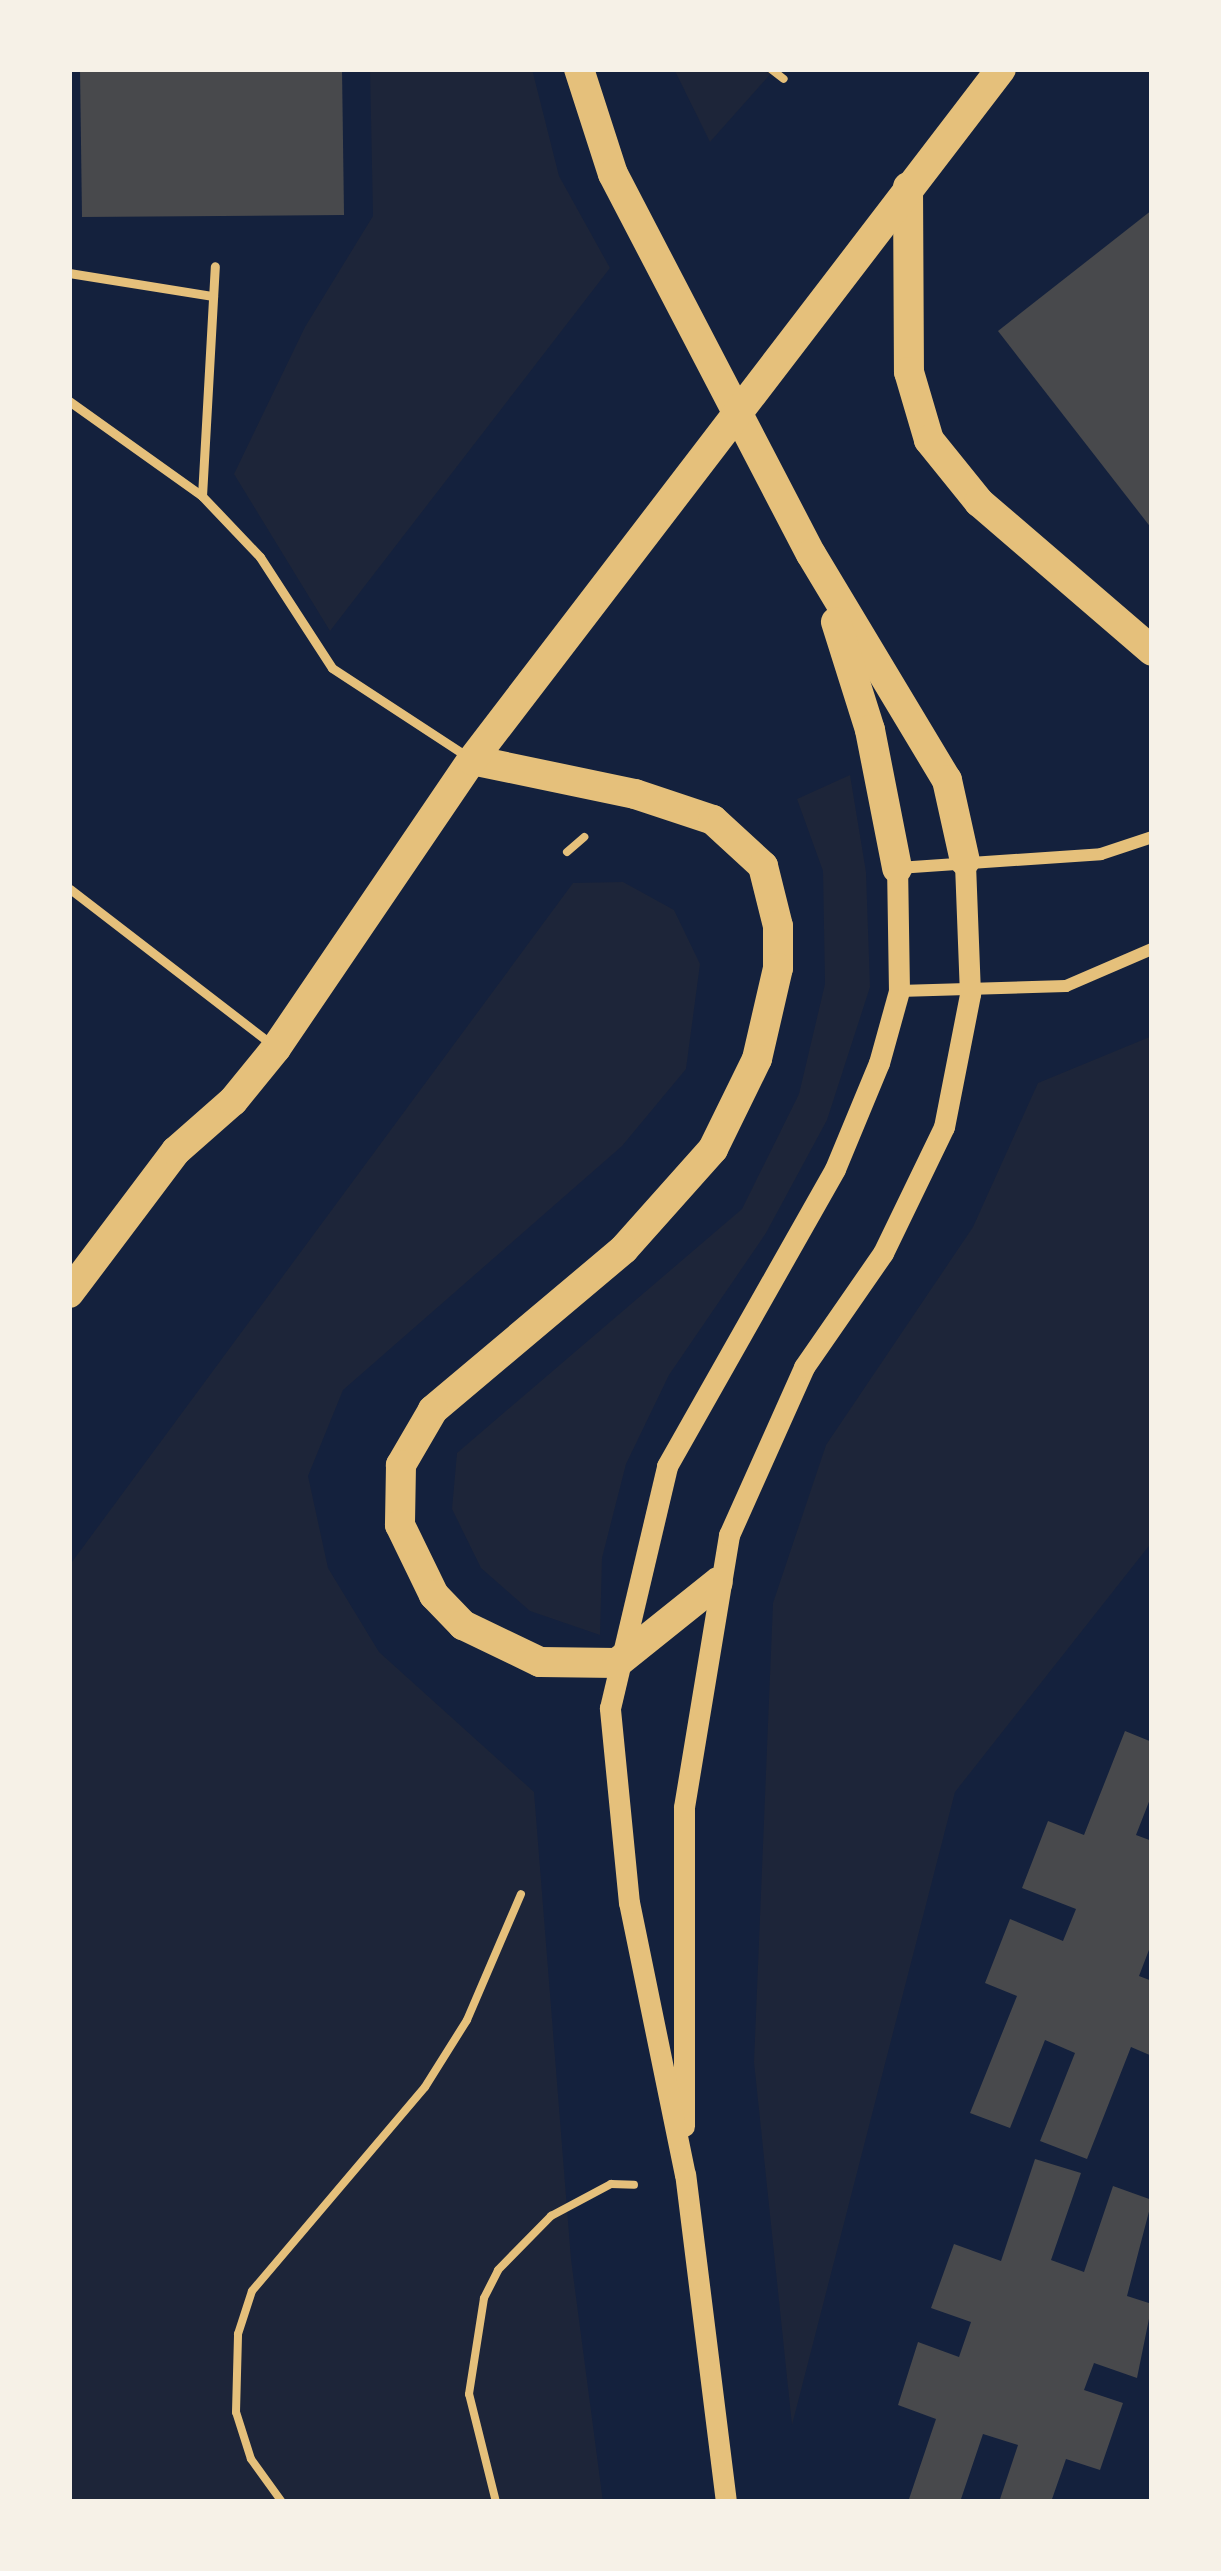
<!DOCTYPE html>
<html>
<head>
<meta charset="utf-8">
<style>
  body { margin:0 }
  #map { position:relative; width:1221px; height:2571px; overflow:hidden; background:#14213d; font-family:"Varela Round",sans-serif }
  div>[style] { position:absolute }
  .green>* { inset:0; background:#1d2539 }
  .building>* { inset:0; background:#48494c }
  .path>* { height:8px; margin:-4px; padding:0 4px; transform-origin:4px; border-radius:4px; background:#e5c07b }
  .service>* { height:9px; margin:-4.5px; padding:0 4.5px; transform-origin:4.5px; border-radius:4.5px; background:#e5c07b }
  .minor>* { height:12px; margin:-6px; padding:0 6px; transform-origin:6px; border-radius:6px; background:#e5c07b }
  .tertiary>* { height:21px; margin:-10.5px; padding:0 10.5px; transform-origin:10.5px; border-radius:10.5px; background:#e5c07b }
  .primary>* { height:30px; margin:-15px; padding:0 15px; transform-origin:15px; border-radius:15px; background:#e5c07b }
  span { translate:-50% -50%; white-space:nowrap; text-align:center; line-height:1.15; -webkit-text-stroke:9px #f6f1e7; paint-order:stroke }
  .frame { position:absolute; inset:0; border:72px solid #f6f1e7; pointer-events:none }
</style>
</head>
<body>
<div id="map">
  <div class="green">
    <div style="clip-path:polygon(370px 69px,532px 69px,559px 176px,610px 268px,330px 631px,234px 474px,305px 327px,373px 216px)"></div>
    <div style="clip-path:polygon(674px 69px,775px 69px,710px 142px)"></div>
    <div style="clip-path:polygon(850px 775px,866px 872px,870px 987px,827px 1120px,766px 1233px,669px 1375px,626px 1464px,602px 1558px,600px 1635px,530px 1611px,481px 1568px,452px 1509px,457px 1453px,742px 1209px,799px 1094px,825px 984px,823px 871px,797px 799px)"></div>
    <div style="clip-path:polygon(623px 882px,674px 910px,700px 964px,686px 1069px,622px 1146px,343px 1390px,308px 1476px,328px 1568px,379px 1652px,534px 1792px,571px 2259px,603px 2502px,69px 2502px,69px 1566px,573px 883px)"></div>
    <div style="clip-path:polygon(1152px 1036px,1152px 1542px,955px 1792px,792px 2425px,754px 2062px,773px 1603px,826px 1445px,973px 1227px,1038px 1083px)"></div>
  </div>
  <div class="building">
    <div style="clip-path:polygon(80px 69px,342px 69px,344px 215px,82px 217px)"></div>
    <div style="clip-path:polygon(1152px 210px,1152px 529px,998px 331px)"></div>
    <div style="clip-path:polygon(1125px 1731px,1152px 1742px,1152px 1794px,1136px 1835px,1152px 1841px,1152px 1942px,1139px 1976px,1152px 1981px,1152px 2056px,1131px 2047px,1087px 2159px,1040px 2141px,1075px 2053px,1045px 2040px,1010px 2128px,970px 2113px,1017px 1996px,985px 1983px,1010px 1919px,1063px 1941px,1076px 1909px,1022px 1888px,1048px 1821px,1084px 1835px)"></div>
    <div style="clip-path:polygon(1035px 2159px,1081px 2173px,1051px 2260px,1084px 2272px,1113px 2186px,1152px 2200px,1127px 2296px,1152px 2304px,1137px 2378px,1094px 2363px,1084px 2390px,1123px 2403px,1100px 2470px,1066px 2459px,1051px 2502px,999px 2502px,1018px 2445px,983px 2434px,960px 2502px,908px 2502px,936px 2419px,898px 2405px,918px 2342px,959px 2357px,971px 2322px,931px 2308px,954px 2244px,1001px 2261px)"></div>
  </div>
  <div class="path">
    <div style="left:771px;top:69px;width:16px;rotate:38deg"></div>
    <div style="left:567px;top:852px;width:23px;rotate:-41deg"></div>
    <div style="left:282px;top:2502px;width:53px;rotate:-125.8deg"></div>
    <div style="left:251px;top:2459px;width:49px;rotate:-107.7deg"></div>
    <div style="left:236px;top:2412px;width:78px;rotate:-88.5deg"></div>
    <div style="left:238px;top:2334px;width:45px;rotate:-72deg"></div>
    <div style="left:252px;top:2291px;width:267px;rotate:-49.7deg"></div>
    <div style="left:425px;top:2087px;width:79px;rotate:-57.9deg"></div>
    <div style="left:467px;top:2020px;width:137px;rotate:-66.8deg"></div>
    <div style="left:496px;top:2502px;width:111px;rotate:-104deg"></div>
    <div style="left:469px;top:2394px;width:97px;rotate:-81.1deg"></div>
    <div style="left:484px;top:2298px;width:31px;rotate:-63deg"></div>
    <div style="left:498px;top:2270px;width:76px;rotate:-45.5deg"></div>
    <div style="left:551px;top:2216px;width:68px;rotate:-28.1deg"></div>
    <div style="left:611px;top:2184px;width:23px;rotate:2deg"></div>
  </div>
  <div class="service">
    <div style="left:69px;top:273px;width:146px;rotate:9.1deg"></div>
    <div style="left:69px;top:401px;width:163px;rotate:35.5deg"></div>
    <div style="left:202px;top:496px;width:84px;rotate:46.4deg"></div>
    <div style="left:260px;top:557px;width:132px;rotate:57deg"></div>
    <div style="left:332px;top:668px;width:163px;rotate:33.2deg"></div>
    <div style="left:202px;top:496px;width:230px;rotate:-86.8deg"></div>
    <div style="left:70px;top:889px;width:252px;rotate:37.6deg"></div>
  </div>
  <div class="minor">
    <div style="left:898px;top:868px;width:203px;rotate:-3.9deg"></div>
    <div style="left:1101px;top:854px;width:54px;rotate:-18.4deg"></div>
    <div style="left:899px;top:991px;width:167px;rotate:-1.7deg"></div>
    <div style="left:1066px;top:986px;width:94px;rotate:-23.3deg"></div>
  </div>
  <div class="tertiary">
    <div style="left:684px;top:2126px;width:319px;rotate:-90deg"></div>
    <div style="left:684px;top:1807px;width:276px;rotate:-80.6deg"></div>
    <div style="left:729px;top:1535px;width:184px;rotate:-65.9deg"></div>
    <div style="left:804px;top:1367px;width:139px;rotate:-55.3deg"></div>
    <div style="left:883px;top:1253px;width:140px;rotate:-64.2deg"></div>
    <div style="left:944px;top:1127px;width:136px;rotate:-78.9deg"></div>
    <div style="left:970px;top:994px;width:133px;rotate:-92.2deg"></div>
    <div style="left:726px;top:2502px;width:330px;rotate:-97.1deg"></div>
    <div style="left:685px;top:2175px;width:278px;rotate:-101.6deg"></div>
    <div style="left:629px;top:1903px;width:196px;rotate:-95.6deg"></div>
    <div style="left:610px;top:1708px;width:249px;rotate:-76.7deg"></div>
    <div style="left:667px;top:1466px;width:341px;rotate:-60.5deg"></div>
    <div style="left:835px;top:1169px;width:115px;rotate:-67.5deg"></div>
    <div style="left:879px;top:1063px;width:75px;rotate:-74.5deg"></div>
    <div style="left:899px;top:991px;width:123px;rotate:-90.9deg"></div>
  </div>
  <div class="primary">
    <div style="left:579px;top:69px;width:110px;rotate:72.1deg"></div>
    <div style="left:613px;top:174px;width:428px;rotate:62.5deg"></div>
    <div style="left:811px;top:554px;width:264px;rotate:59deg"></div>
    <div style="left:947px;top:780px;width:83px;rotate:77.5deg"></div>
    <div style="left:908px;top:187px;width:185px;rotate:89.7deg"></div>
    <div style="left:909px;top:372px;width:71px;rotate:73.6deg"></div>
    <div style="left:929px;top:440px;width:80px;rotate:51.1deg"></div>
    <div style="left:979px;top:502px;width:228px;rotate:40.7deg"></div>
    <div style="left:836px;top:622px;width:113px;rotate:72.5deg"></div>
    <div style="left:870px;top:730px;width:141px;rotate:78.9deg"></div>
    <div style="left:472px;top:760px;width:167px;rotate:11.8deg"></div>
    <div style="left:635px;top:794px;width:82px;rotate:18.4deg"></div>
    <div style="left:713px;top:820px;width:68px;rotate:42.6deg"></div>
    <div style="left:763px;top:866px;width:62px;rotate:76deg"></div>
    <div style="left:778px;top:926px;width:42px;rotate:90deg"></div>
    <div style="left:778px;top:968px;width:93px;rotate:103deg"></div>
    <div style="left:757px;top:1059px;width:100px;rotate:116.1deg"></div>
    <div style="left:713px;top:1149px;width:134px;rotate:131.7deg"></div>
    <div style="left:624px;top:1249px;width:250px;rotate:139.9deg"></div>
    <div style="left:433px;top:1410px;width:64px;rotate:120.2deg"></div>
    <div style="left:401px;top:1465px;width:60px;rotate:91deg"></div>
    <div style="left:400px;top:1525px;width:78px;rotate:64.1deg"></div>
    <div style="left:434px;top:1595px;width:42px;rotate:46deg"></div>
    <div style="left:463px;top:1625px;width:85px;rotate:25.7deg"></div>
    <div style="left:540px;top:1662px;width:77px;rotate:0.7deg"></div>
    <div style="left:617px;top:1663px;width:129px;rotate:-38.7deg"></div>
    <div style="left:69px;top:1293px;width:178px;rotate:-53deg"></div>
    <div style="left:176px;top:1151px;width:76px;rotate:-41.3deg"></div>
    <div style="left:233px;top:1101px;width:68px;rotate:-50.9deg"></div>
    <div style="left:276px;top:1048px;width:348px;rotate:-55.8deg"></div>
    <div style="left:472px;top:760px;width:870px;rotate:-52.56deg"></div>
  </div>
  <div class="frame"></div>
</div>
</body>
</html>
